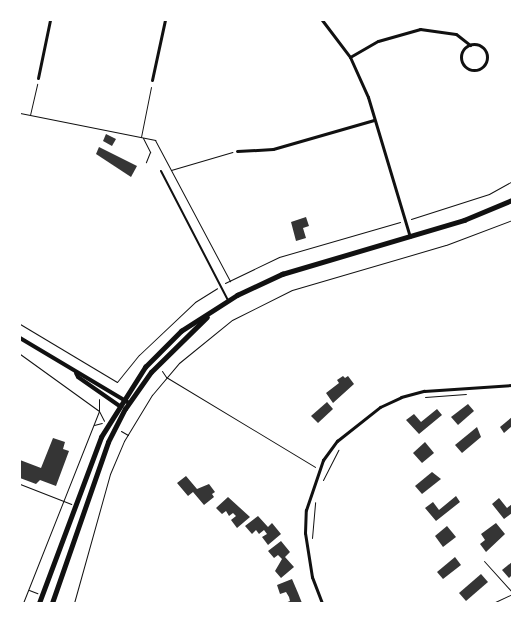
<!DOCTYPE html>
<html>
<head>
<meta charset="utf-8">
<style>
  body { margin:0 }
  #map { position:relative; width:532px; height:623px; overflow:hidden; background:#fff; font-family:Jost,sans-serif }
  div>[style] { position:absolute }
  .building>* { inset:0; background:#353535 }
  .path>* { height:1px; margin:-0.5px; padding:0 0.5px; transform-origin:0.5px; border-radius:0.5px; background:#111 }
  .service>* { height:2px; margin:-1px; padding:0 1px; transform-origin:1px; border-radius:1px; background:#111 }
  .minor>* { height:3px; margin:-1.5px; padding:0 1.5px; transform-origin:1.5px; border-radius:1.5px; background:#111 }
  .minor>.ring { margin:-1.5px; padding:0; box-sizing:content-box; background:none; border:3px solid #111; border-radius:50% }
  .tertiary>* { height:4px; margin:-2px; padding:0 2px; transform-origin:2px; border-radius:2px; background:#111 }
  .secondary>* { height:4.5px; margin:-2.25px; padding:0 2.25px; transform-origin:2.25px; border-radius:2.25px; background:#111 }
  span { translate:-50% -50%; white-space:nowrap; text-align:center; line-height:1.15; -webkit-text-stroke:4.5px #fff; paint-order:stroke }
  .frame { position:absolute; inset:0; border:21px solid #fff; pointer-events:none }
</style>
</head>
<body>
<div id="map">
  <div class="building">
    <div style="clip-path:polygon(106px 134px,116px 139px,112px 146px,103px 141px)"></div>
    <div style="clip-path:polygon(99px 147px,137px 166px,131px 177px,96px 154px)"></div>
    <div style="clip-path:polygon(306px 217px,309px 226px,303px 228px,306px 238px,296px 241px,291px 222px)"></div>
    <div style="clip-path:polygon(343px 376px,345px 378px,348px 376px,354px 384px,333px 403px,326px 393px,339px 383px,337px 380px)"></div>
    <div style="clip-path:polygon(327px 402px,333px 409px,318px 423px,311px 416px)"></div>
    <div style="clip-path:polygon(468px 404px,474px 411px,458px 425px,451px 417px)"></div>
    <div style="clip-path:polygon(437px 409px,442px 415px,419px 434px,406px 420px,414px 414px,421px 422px)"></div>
    <div style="clip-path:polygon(512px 417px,512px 426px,504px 433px,500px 427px)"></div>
    <div style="clip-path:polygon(477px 427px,481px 437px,462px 453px,455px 445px)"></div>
    <div style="clip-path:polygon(53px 438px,65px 442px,63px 449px,69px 451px,56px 486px,40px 480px,36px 484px,20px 478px,20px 460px,41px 468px)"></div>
    <div style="clip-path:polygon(425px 442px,434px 453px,422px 463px,413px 453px)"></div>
    <div style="clip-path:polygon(432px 472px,441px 479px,422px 494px,415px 486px)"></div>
    <div style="clip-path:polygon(186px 476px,197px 489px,209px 484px,215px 492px,212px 494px,214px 497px,204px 505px,193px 492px,188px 496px,177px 483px)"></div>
    <div style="clip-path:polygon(456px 496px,460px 502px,436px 521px,425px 508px,433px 502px,439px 510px)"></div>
    <div style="clip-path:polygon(228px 497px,250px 517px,237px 528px,231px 520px,236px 516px,233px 513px,229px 516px,226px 511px,222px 514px,216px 508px)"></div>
    <div style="clip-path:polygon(499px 498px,507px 508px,512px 504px,512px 513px,504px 519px,492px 504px)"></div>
    <div style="clip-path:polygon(258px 516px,268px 527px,272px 523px,281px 534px,268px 545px,262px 537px,267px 534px,264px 530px,259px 534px,256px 530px,252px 534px,245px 526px)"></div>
    <div style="clip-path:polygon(496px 523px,505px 534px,486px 552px,480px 544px,485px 540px,481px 534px)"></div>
    <div style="clip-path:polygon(447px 526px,456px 537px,443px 547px,435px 536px)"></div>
    <div style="clip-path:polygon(281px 541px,290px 552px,285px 557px,294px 567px,281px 578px,275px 571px,282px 559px,278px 555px,274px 558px,268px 551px)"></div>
    <div style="clip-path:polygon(455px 557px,461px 565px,443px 579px,437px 572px)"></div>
    <div style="clip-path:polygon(512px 562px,512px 575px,509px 578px,502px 570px)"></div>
    <div style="clip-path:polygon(481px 574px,488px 582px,466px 601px,459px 593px)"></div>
    <div style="clip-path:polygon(292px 579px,298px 593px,302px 603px,285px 603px,290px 601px,289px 597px,286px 592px,280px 594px,277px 585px)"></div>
  </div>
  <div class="path">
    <div style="left:20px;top:113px;width:138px;rotate:11.3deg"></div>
    <div style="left:155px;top:140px;width:160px;rotate:62deg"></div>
    <div style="left:30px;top:115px;width:32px;rotate:-77deg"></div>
    <div style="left:141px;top:137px;width:51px;rotate:-78.7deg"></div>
    <div style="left:143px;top:138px;width:16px;rotate:63deg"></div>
    <div style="left:150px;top:152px;width:11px;rotate:112deg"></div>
    <div style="left:171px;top:170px;width:64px;rotate:-16.4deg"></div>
    <div style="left:411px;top:219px;width:82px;rotate:-17.8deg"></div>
    <div style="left:489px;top:194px;width:26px;rotate:-29deg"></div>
    <div style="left:225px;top:283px;width:60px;rotate:-25.7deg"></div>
    <div style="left:279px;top:257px;width:126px;rotate:-16.1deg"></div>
    <div style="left:20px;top:324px;width:113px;rotate:30.9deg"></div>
    <div style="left:117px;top:382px;width:35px;rotate:-51deg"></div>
    <div style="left:139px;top:355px;width:77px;rotate:-43.4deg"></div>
    <div style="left:195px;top:302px;width:26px;rotate:-32deg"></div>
    <div style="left:20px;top:354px;width:97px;rotate:35.8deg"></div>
    <div style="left:99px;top:411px;width:11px;rotate:63deg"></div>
    <div style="left:162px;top:371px;width:7px;rotate:56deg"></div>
    <div style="left:166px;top:377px;width:174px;rotate:31.1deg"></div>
    <div style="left:425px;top:397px;width:41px;rotate:-4.2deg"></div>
    <div style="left:94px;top:425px;width:8px;rotate:-14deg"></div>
    <div style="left:121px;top:431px;width:8px;rotate:30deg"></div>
    <div style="left:323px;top:480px;width:34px;rotate:-63deg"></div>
    <div style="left:20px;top:484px;width:55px;rotate:21.4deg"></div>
    <div style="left:312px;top:538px;width:36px;rotate:-85deg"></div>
    <div style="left:484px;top:561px;width:42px;rotate:47.9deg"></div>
    <div style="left:29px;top:590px;width:9px;rotate:21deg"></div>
    <div style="left:23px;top:603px;width:206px;rotate:-68.4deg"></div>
    <div style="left:99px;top:411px;width:12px;rotate:-90deg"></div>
    <div style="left:74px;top:603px;width:134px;rotate:-74.4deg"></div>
    <div style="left:110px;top:474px;width:36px;rotate:-67deg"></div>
    <div style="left:124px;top:441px;width:54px;rotate:-58.7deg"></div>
    <div style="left:152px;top:395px;width:42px;rotate:-49.8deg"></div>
    <div style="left:179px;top:363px;width:68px;rotate:-39.1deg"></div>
    <div style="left:232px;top:320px;width:67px;rotate:-26.6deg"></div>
    <div style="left:292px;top:290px;width:160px;rotate:-16.3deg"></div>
    <div style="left:446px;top:245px;width:71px;rotate:-20.7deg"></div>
    <div style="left:493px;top:603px;width:21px;rotate:-25deg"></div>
  </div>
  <div class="service">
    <div style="left:161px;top:171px;width:145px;rotate:62.6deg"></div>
  </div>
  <div class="minor">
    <div style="left:322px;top:20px;width:46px;rotate:52.9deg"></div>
    <div style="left:350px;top:57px;width:44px;rotate:65.8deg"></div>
    <div style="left:368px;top:97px;width:146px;rotate:73.3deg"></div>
    <div class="ring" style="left:461px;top:44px;width:23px;height:23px"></div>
    <div style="left:350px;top:57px;width:32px;rotate:-30deg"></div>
    <div style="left:378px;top:41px;width:44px;rotate:-15.9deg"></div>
    <div style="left:420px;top:29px;width:36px;rotate:8deg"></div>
    <div style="left:456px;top:34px;width:18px;rotate:38deg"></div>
    <div style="left:38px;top:78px;width:59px;rotate:-78.3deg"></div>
    <div style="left:152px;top:80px;width:61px;rotate:-77.8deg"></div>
    <div style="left:237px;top:151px;width:36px;rotate:-3deg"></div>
    <div style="left:273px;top:149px;width:105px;rotate:-16deg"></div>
    <div style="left:322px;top:603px;width:28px;rotate:-111deg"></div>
    <div style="left:312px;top:577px;width:45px;rotate:-99deg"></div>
    <div style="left:305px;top:533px;width:23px;rotate:-88deg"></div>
    <div style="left:306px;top:510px;width:53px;rotate:-71.2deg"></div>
    <div style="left:323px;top:460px;width:24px;rotate:-54deg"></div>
    <div style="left:337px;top:441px;width:55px;rotate:-38.3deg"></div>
    <div style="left:380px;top:407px;width:23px;rotate:-25deg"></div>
    <div style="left:401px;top:397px;width:24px;rotate:-15deg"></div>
    <div style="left:424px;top:391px;width:88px;rotate:-3.9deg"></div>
  </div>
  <div class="tertiary">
    <div style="left:20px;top:338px;width:127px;rotate:30.8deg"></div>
    <div style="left:76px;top:373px;width:4px;rotate:63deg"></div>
    <div style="left:78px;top:377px;width:52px;rotate:34.9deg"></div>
  </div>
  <div class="secondary">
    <div style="left:39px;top:603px;width:177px;rotate:-69.5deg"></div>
    <div style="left:101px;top:437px;width:83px;rotate:-57.8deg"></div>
    <div style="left:145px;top:367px;width:51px;rotate:-45deg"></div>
    <div style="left:181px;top:331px;width:67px;rotate:-32.7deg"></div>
    <div style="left:237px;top:295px;width:50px;rotate:-25deg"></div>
    <div style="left:282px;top:274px;width:190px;rotate:-16.5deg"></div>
    <div style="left:464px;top:220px;width:52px;rotate:-22.6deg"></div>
    <div style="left:52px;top:603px;width:170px;rotate:-70.8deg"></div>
    <div style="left:108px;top:442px;width:37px;rotate:-63deg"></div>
    <div style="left:125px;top:409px;width:45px;rotate:-54.9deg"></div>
    <div style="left:151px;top:372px;width:78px;rotate:-44.5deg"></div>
  </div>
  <div class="frame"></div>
</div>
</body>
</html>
